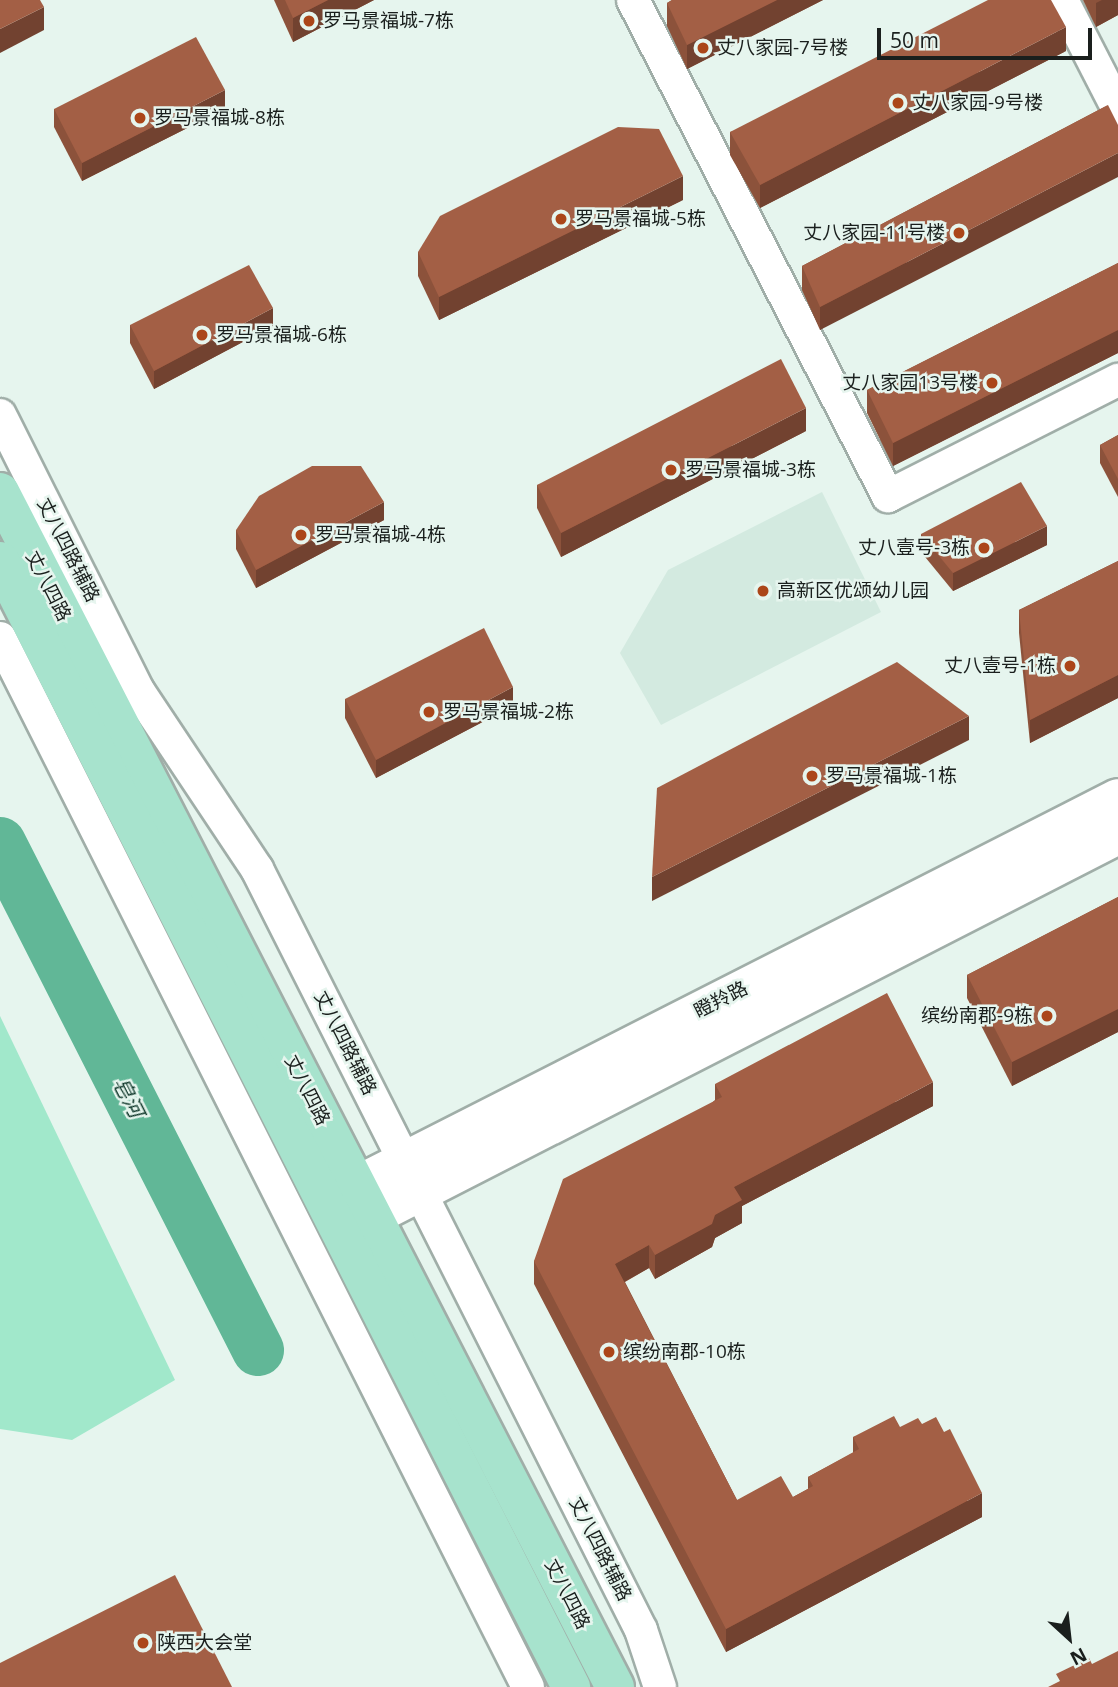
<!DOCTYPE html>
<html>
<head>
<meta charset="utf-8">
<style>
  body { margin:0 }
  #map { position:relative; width:1118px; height:1687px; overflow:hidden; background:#e6f5ee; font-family:"Open Sans","Noto Sans SC",sans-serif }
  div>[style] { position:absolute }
  .built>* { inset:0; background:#d3eae0 }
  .green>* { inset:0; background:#a1e8cb }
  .river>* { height:52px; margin:-26px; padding:0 26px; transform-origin:26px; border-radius:26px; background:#61b797 }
  .roads { filter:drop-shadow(2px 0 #a0aea8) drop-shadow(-2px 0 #a0aea8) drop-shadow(0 2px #a0aea8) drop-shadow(0 -2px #a0aea8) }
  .minor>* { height:32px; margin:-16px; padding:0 16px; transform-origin:16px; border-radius:16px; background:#fff }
  .tertiary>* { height:38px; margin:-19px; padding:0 19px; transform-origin:19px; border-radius:19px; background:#fff }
  .primary>* { height:38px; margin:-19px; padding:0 19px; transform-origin:19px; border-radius:19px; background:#a7e3cd }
  .wall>* { inset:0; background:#8c523b }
  .shaded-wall>* { inset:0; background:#724230 }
  .building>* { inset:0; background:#a35f45 }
  .dots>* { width:19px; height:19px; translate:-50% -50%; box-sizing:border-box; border:4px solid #e6f5ee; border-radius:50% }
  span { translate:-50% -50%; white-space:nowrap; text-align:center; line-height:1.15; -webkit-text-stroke:5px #e6f5ee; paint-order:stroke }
  .poi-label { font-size:19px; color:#1a1f1d }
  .left { translate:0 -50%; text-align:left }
  .right { translate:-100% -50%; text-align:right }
  .street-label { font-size:19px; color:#1a1f1d }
  .water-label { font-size:21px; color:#0c3427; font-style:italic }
  .north { position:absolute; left:1034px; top:1603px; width:70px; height:70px; -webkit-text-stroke:5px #e6f5ee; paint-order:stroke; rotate:153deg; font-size:19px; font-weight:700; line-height:28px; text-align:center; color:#1a1f1d }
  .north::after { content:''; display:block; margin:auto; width:24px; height:32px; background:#1a1f1d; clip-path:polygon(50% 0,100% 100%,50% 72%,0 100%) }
  .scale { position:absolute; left:877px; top:28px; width:215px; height:32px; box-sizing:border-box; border:4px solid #1a1f1d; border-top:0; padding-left:9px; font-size:21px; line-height:24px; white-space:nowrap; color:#1a1f1d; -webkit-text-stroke:5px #e6f5ee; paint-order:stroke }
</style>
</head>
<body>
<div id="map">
  <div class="built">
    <div style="clip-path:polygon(822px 492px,881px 612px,661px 725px,620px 653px,668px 570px)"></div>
  </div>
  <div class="green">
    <div style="clip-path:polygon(0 1016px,175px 1380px,72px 1440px,0 1429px)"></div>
  </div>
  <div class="river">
    <div style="left:0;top:843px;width:569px;rotate:63.03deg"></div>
  </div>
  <div class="roads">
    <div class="minor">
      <div style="left:633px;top:0;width:558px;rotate:62.79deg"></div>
      <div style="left:888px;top:496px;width:258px;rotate:-26.8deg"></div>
      <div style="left:1062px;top:0;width:123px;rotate:62.8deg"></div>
      <div style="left:0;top:415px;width:310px;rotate:63.4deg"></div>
      <div style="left:139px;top:692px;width:213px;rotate:56.3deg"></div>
      <div style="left:257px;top:869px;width:852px;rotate:63.22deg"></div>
      <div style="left:641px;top:1630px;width:60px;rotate:71.6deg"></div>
      <div style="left:0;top:638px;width:1174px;rotate:63.28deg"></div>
    </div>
    <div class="tertiary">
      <div style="left:328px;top:1200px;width:886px;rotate:-26.97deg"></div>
      <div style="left:342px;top:1232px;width:872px;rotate:-27.09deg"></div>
    </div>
    <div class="primary">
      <div style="left:0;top:492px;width:1344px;rotate:62.77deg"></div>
      <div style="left:0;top:561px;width:1263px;rotate:63.11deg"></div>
    </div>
  </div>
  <div class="wall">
    <div style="clip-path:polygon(274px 0,374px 0,293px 42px)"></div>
    <div style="clip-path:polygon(672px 0,823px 0,687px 69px,667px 26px,667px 3px)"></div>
    <div style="clip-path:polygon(1083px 0,1118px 0,1118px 15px,1096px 27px)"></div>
    <div style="clip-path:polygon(1066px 51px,760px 208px,730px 155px,730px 132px)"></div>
    <div style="clip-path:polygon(1108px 105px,820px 330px,802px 290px,802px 266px)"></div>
    <div style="clip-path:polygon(54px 109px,225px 109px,82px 181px,54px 127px)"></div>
    <div style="clip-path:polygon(683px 200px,439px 320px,418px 276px,418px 252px)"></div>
    <div style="clip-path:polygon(1118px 263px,1118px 353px,893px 466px,867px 413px,867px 390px)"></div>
    <div style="clip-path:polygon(130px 325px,273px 326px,154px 389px,130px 343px)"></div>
    <div style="clip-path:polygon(806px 431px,561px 557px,537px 508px,537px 485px)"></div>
    <div style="clip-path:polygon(1118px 435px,1118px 497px,1100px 463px,1100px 445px)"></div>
    <div style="clip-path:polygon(384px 520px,256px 588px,236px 549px,236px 530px)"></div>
    <div style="clip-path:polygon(921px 534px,1047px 545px,953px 591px,921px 552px)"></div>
    <div style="clip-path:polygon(1118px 561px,1118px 698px,1030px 743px,1019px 633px,1019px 610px)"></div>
    <div style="clip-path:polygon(345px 699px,513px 706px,376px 778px,345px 718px)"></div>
    <div style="clip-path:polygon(1118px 897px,1118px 1032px,1012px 1086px,967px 998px,967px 975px)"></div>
    <div style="clip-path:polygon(715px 1084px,933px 1106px,742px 1206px,742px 1223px,715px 1238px,712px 1247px,655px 1279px,649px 1268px,625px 1282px,737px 1500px,793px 1497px,808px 1489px,808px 1477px,853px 1453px,853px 1437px,900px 1427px,982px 1517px,726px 1652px,534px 1284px,534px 1261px,715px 1100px)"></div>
  </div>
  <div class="shaded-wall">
    <div style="clip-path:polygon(328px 0,374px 0,293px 42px,293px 18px)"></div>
    <div style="clip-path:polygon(777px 0,823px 0,687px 69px,687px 45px)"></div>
    <div style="clip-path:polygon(1102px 0,1118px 0,1118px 15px,1096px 27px,1096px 3px)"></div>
    <div style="clip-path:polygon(44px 7px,44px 30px,0 53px,0 29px)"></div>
    <div style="clip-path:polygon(1066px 27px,1066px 51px,760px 208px,760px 185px)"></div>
    <div style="clip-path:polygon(225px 90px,225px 109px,82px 181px,82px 163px)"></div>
    <div style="clip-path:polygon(1118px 153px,1118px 177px,820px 330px,820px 307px)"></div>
    <div style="clip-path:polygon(683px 176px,683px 200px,439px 320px,439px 297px)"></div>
    <div style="clip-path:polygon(273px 308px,273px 326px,154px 389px,154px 371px)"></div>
    <div style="clip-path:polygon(1118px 330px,1118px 353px,893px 466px,893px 443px)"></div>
    <div style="clip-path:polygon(806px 408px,806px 431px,561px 557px,561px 533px)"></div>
    <div style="clip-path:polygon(384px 502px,384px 520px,256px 588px,256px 570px)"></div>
    <div style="clip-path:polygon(1047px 526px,1047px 545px,953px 591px,953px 573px)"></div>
    <div style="clip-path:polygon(1118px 675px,1118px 698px,1030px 743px,1030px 720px)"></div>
    <div style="clip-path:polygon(513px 687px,513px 706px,376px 778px,376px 760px)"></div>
    <div style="clip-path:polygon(969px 716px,969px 740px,652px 901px,652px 877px)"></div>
    <div style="clip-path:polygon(1118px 1009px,1118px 1032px,1012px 1086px,1012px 1062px)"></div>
    <div style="clip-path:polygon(933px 1082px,933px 1106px,742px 1206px,742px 1223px,715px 1238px,712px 1247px,655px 1279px,655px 1255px,715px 1215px,734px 1187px)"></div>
    <div style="clip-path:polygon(649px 1245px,649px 1268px,615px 1287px,615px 1264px)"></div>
    <div style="clip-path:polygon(982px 1493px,982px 1517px,726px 1652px,726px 1629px)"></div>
  </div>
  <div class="building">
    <div style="clip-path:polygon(0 0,40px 0,44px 7px,0 29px)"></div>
    <div style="clip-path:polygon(285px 0,328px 0,293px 18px)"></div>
    <div style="clip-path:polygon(672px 0,777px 0,687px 45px,667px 3px)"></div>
    <div style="clip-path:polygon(988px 0,1051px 0,1066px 27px,760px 185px,730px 132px)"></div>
    <div style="clip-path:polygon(196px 37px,225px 90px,82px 163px,54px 109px)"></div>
    <div style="clip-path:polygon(1108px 105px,1118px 125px,1118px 153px,820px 307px,802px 266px)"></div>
    <div style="clip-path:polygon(618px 127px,659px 129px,683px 176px,439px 297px,418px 252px,440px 216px)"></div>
    <div style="clip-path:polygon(1118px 263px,1118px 330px,893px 443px,867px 390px)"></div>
    <div style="clip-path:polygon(249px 265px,273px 308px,154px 371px,130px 325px)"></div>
    <div style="clip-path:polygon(781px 359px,806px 408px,561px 533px,537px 485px)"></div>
    <div style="clip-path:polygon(1118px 435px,1118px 479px,1100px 445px)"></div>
    <div style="clip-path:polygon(312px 466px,361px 466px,384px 502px,256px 570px,236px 530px,259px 496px)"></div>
    <div style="clip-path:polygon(1021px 482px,1047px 526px,953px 573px,921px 534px)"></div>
    <div style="clip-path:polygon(1118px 561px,1118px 675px,1030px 720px,1019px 610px)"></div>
    <div style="clip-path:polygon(484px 628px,513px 687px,376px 760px,345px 699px)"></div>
    <div style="clip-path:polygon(897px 662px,969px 716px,652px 877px,657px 788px)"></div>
    <div style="clip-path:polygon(1118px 897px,1118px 1009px,1012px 1062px,967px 975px)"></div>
    <div style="clip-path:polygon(887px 993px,933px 1082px,734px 1187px,742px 1200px,715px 1215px,712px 1224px,655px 1255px,649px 1245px,615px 1264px,737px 1500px,781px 1476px,793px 1497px,813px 1486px,808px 1477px,859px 1449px,853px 1437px,894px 1416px,900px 1427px,918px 1418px,922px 1424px,936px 1417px,944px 1432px,950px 1429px,982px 1493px,726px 1629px,534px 1261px,563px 1179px,722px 1097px,715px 1084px)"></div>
    <div style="clip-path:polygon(175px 1575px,232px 1687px,0 1687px,0 1663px)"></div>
    <div style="clip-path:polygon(1118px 1651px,1118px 1687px,1048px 1687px,1060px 1681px,1056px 1674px,1089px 1658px,1092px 1664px)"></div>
  </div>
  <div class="dots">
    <div style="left:309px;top:21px;background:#ab4619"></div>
    <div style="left:703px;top:48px;background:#ab4619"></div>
    <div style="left:898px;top:103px;background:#ab4619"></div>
    <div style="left:140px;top:118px;background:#ab4619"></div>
    <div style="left:561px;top:219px;background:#ab4619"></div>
    <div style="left:959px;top:233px;background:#ab4619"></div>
    <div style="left:202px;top:335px;background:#ab4619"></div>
    <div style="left:992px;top:383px;background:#ab4619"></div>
    <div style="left:671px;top:470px;background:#ab4619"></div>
    <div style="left:301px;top:535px;background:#ab4619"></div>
    <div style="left:984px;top:548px;background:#ab4619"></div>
    <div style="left:763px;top:591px;background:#ab4619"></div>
    <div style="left:1070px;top:666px;background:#ab4619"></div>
    <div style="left:429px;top:712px;background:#ab4619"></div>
    <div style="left:812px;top:776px;background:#ab4619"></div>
    <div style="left:1047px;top:1016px;background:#ab4619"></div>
    <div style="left:609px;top:1352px;background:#ab4619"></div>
    <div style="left:143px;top:1643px;background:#ab4619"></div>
  </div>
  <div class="poi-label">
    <span class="left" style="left:323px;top:21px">罗马景福城-7栋</span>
    <span class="left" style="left:717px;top:48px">丈八家园-7号楼</span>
    <span class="left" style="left:912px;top:103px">丈八家园-9号楼</span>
    <span class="left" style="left:154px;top:118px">罗马景福城-8栋</span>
    <span class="left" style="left:575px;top:219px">罗马景福城-5栋</span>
    <span class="right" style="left:945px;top:233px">丈八家园-11号楼</span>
    <span class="left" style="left:216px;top:335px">罗马景福城-6栋</span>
    <span class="right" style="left:978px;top:383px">丈八家园13号楼</span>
    <span class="left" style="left:685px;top:470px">罗马景福城-3栋</span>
    <span class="left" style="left:315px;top:535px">罗马景福城-4栋</span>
    <span class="right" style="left:970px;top:548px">丈八壹号-3栋</span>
    <span class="left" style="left:777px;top:591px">高新区优颂幼儿园</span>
    <span class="right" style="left:1056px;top:666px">丈八壹号-1栋</span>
    <span class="left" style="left:443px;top:712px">罗马景福城-2栋</span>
    <span class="left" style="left:826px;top:776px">罗马景福城-1栋</span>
    <span class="right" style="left:1033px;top:1016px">缤纷南郡-9栋</span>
    <span class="left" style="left:623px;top:1352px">缤纷南郡-10栋</span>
    <span class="left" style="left:157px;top:1643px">陕西大会堂</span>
  </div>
  <div class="street-label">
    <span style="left:68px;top:550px;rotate:63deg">丈八四路辅路</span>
    <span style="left:48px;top:586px;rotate:63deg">丈八四路</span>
    <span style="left:721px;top:1000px;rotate:-27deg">瞪羚路</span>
    <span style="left:345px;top:1043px;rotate:63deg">丈八四路辅路</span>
    <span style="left:307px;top:1090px;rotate:63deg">丈八四路</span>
    <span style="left:600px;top:1549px;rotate:63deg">丈八四路辅路</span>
    <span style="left:567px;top:1594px;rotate:63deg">丈八四路</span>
  </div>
  <div class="water-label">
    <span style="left:129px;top:1097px;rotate:63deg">皂河</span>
  </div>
  <div class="north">N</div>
  <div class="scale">50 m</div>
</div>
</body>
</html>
